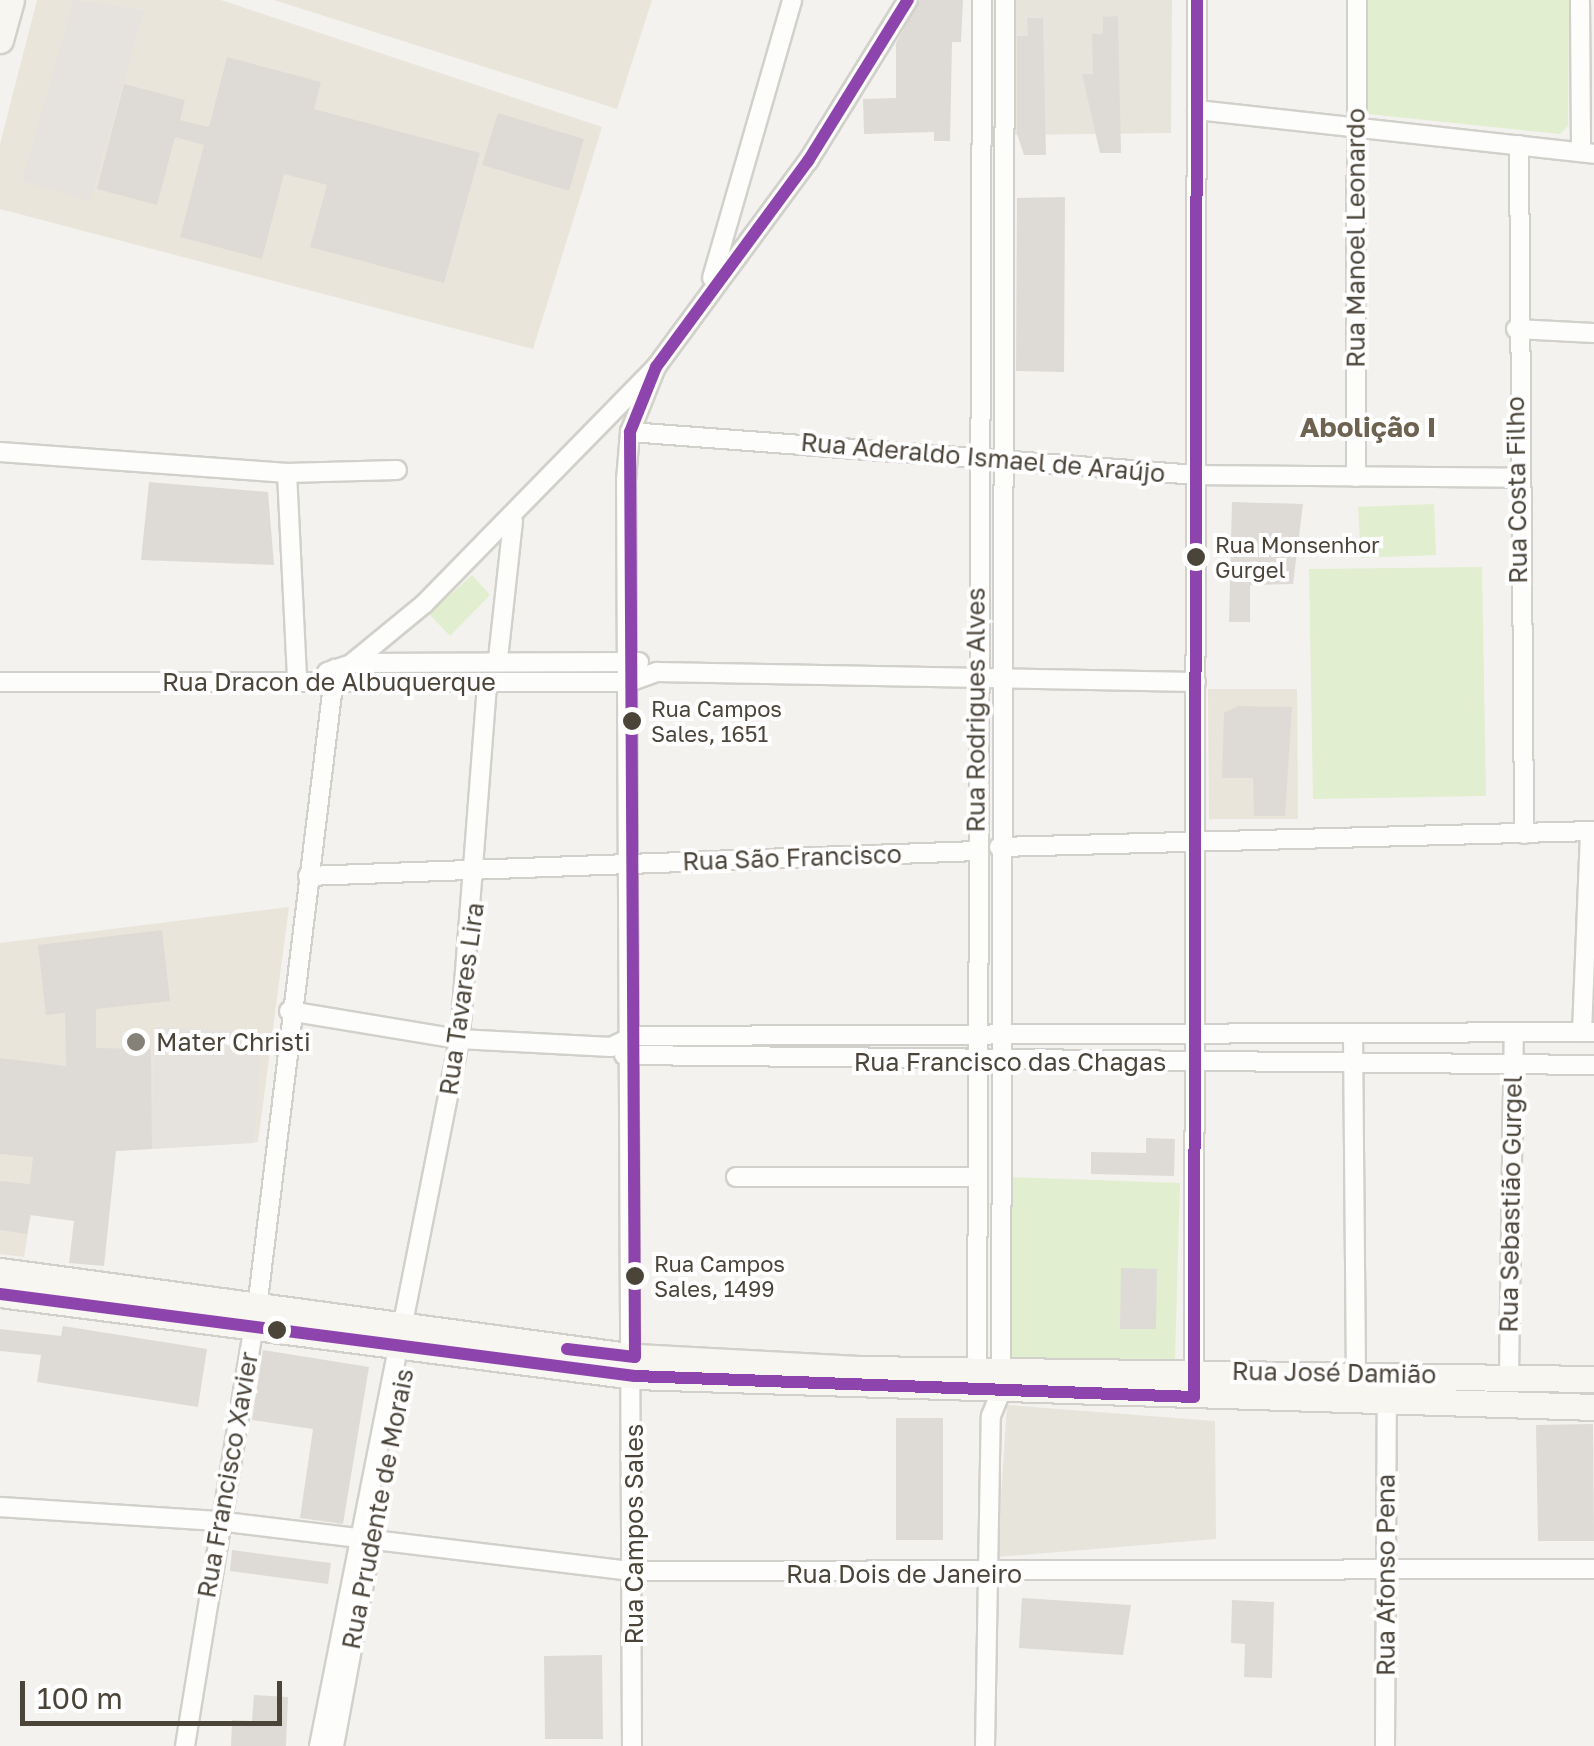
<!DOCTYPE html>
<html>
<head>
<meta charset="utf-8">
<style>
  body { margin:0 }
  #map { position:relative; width:1594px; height:1746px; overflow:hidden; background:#f4f2ee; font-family:"Golos Text",sans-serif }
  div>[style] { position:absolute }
  .residential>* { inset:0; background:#e7e4dc }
  .education>* { inset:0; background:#eae5da }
  .green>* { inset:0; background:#e1eecf }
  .parking>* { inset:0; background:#e6e3df }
  .building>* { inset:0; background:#dedbd6 }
  .roads { filter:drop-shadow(2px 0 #d2d0cb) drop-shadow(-2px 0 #d2d0cb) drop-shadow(0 2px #d2d0cb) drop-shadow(0 -2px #d2d0cb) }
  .street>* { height:18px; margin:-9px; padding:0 9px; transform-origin:9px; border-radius:9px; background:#fdfdfc }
  .secondary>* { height:25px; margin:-12.5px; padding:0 12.5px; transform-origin:12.5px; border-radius:12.5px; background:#f7f6f1 }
  .bus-1>* { height:12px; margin:-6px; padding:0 6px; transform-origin:6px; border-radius:6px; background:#8e44ad }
  .dots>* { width:28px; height:28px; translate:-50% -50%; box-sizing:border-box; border:5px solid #fff; border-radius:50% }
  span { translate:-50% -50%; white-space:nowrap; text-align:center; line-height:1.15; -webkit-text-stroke:8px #fff; paint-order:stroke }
  .bus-label { font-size:22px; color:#4b4439 }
  .left { translate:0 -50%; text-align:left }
  .street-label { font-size:25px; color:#4b4439 }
  .poi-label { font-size:25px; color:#4b4439 }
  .neighbourhood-label { font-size:28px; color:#6e6250; font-weight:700 }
  .scale { position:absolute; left:20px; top:1681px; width:262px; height:45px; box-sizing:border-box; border:5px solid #4b4439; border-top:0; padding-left:12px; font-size:30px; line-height:35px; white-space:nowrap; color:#4b4439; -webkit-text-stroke:8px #fff; paint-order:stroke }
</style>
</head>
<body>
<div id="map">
  <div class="residential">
    <div style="clip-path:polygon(1015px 0,1172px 0,1171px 133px,1011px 135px)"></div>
    <div style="clip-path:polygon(1007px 1405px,1215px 1421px,1216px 1539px,997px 1557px)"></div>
  </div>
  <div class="education">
    <div style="clip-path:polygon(37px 0,221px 0,602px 127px,533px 349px,0 209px,0 144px)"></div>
    <div style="clip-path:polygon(274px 0,652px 0,617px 109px)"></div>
    <div style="clip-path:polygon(1208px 689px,1297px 689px,1298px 819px,1209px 819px)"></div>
    <div style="clip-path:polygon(289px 907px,258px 1142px,83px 1153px,31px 1215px,24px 1257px,0 1254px,0 943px)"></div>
  </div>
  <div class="green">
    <div style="clip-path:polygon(1368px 0,1569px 0,1568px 126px,1560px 134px,1368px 114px)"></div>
    <div style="clip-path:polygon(1434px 504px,1436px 555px,1361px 558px,1358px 507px)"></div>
    <div style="clip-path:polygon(1482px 567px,1486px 796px,1313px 799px,1309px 569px)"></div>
    <div style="clip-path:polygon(472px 575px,490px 595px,450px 636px,429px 614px)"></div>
    <div style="clip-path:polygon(1007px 1177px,1180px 1183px,1175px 1359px,1009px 1358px)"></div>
  </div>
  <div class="parking">
    <div style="clip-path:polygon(74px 0,144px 10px,90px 201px,22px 181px)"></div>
    <div style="clip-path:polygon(154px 1027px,262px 1032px,254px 1143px,152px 1149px)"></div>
  </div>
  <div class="building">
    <div style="clip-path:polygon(920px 0,963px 0,961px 42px,952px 42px,950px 141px,934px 141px,934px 132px,864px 134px,863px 99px,896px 98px,896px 43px)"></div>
    <div style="clip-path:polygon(1118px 16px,1121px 153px,1100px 153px,1082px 74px,1093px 74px,1092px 34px,1103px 34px,1103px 17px)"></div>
    <div style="clip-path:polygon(1027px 18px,1043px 18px,1046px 155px,1024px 155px,1017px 134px,1017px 36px,1028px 36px)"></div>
    <div style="clip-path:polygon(227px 57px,321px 82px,314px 109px,480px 153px,444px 283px,310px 247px,327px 185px,284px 174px,262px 259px,180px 237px,204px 145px,175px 137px,157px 205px,97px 189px,124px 84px,185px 100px,180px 120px,209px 127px)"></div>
    <div style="clip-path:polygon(498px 113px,584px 139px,569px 191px,482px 165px)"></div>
    <div style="clip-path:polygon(1065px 197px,1064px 372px,1016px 371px,1017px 198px)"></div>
    <div style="clip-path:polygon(149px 482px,268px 492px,274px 565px,141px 560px)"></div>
    <div style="clip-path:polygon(1232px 502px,1303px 504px,1293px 584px,1250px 585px,1250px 622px,1229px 622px)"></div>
    <div style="clip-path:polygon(1238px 706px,1292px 707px,1285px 816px,1254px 816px,1253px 778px,1222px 778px,1224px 713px)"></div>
    <div style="clip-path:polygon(162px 930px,170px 1001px,96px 1009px,96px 1048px,151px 1049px,152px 1149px,116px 1151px,104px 1266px,69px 1263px,74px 1221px,30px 1215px,27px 1234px,0 1230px,0 1181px,30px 1184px,33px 1157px,0 1154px,0 1058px,66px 1066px,65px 1013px,46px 1015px,38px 945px)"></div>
    <div style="clip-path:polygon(1146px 1138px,1175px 1139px,1174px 1176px,1091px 1174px,1091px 1152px,1146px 1153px)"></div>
    <div style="clip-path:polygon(1121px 1268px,1157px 1269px,1156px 1329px,1120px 1329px)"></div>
    <div style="clip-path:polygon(63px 1326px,207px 1349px,198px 1407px,37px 1382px,41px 1355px,0 1351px,0 1329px,61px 1336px)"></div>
    <div style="clip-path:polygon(263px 1350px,369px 1367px,343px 1524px,300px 1518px,313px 1429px,252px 1420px)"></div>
    <div style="clip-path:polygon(896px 1418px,943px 1418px,943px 1540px,896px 1540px)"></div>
    <div style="clip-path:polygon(1593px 1424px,1594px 1541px,1538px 1541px,1536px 1425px)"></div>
    <div style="clip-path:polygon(232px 1550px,331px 1563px,328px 1584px,230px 1571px)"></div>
    <div style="clip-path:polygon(1022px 1598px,1131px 1605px,1123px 1655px,1019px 1648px)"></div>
    <div style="clip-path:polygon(1232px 1600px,1274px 1602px,1272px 1678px,1244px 1677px,1245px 1644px,1231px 1643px)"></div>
    <div style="clip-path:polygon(602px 1655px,603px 1739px,545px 1739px,544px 1656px)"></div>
    <div style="clip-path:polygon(254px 1695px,288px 1697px,286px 1746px,231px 1746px,232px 1720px,252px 1721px)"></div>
  </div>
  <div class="roads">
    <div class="street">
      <div style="left:1580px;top:0;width:152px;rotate:89.6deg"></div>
      <div style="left:1197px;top:110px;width:399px;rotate:6.3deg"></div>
      <div style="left:1519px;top:145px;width:689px;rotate:89.58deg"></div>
      <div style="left:712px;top:278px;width:289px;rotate:-73.9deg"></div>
      <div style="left:1516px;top:329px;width:78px;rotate:2.9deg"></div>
      <div style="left:630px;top:432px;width:569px;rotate:4.34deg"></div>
      <div style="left:1197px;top:475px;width:319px;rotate:0.5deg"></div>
      <div style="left:0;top:452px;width:288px;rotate:4.2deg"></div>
      <div style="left:287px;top:473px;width:110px;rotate:-1.6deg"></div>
      <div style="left:287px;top:473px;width:208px;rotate:87.2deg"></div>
      <div style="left:1356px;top:477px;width:477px;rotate:-89.9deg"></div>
      <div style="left:498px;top:659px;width:139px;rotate:-83.8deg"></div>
      <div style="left:357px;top:663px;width:282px;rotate:-0.2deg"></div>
      <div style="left:327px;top:672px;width:25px;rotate:-18deg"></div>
      <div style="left:351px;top:664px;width:94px;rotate:-39.4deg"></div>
      <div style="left:424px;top:604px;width:332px;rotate:-45.6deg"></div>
      <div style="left:656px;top:367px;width:256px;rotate:-53.6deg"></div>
      <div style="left:808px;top:161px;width:190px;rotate:-58.2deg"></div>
      <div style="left:0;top:682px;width:629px"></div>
      <div style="left:629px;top:682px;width:30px;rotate:-20deg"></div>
      <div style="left:657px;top:672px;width:539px;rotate:1.06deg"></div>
      <div style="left:999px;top:847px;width:595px;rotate:-1.54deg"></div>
      <div style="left:308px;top:876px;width:668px;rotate:-2.14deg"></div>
      <div style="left:289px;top:1011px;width:172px;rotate:9.4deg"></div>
      <div style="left:459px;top:1039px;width:152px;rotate:3deg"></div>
      <div style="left:611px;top:1047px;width:25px;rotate:-26deg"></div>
      <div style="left:634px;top:1036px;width:960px;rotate:-0.24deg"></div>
      <div style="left:1582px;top:1032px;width:200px;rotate:-87.7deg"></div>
      <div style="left:1353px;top:1034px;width:340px;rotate:89.5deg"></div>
      <div style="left:624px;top:1055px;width:970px;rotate:0.59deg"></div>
      <div style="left:736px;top:1177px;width:239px"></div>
      <div style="left:1509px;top:1376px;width:343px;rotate:-89.2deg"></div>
      <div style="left:977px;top:1379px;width:1379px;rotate:-89.79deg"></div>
      <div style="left:1194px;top:1381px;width:1381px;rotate:-89.88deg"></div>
      <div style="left:0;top:1507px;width:217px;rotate:3.7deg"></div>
      <div style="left:217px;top:1521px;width:419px;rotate:6.9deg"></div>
      <div style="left:633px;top:1571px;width:961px;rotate:-0.12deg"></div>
      <div style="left:185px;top:1746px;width:444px;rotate:-80.7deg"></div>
      <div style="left:257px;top:1308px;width:644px;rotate:-83.04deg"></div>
      <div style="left:319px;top:1746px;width:724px;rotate:-78.77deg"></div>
      <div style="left:460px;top:1036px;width:355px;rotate:-85.6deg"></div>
      <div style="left:334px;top:1746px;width:215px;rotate:-79.5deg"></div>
      <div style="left:632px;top:1746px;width:1266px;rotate:-90.27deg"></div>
      <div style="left:626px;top:480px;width:48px;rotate:-85.2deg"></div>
      <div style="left:630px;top:432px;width:70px;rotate:-68.2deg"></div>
      <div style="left:985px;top:1746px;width:330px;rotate:-89deg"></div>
      <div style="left:991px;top:1416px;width:27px;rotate:-68deg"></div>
      <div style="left:1001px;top:1391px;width:1391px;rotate:-89.84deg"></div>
      <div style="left:1385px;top:1746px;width:342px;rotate:-89.7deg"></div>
    </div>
    <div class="secondary">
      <div style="left:0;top:40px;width:41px;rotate:-74.6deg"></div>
      <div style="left:0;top:1271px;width:641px;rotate:7.71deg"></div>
      <div style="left:635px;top:1357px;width:225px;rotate:3.1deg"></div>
      <div style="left:860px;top:1369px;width:734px;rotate:0.78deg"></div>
      <div style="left:0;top:1294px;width:640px;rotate:7.36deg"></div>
      <div style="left:635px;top:1376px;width:960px;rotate:1.85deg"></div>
    </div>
  </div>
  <div class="bus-1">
    <div style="left:0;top:1294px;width:640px;rotate:7.36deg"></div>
    <div style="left:635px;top:1376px;width:559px;rotate:2.15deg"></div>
    <div style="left:1194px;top:1397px;width:1397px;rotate:-89.88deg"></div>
    <div style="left:567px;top:1349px;width:68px;rotate:6.7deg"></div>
    <div style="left:635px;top:1357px;width:925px;rotate:-90.31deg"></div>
    <div style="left:630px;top:432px;width:70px;rotate:-68.2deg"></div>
    <div style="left:656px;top:367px;width:256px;rotate:-53.6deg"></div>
    <div style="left:808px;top:161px;width:190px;rotate:-58.2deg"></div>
  </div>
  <div class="dots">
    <div style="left:1196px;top:557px;background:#4b4439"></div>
    <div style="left:632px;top:721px;background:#4b4439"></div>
    <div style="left:136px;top:1042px;background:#868178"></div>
    <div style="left:635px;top:1276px;background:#4b4439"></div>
    <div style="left:277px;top:1330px;background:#4b4439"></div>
  </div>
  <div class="bus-label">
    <span class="left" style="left:1215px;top:557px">Rua Monsenhor<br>Gurgel</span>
    <span class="left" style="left:651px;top:721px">Rua Campos<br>Sales, 1651</span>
    <span class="left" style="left:654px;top:1276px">Rua Campos<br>Sales, 1499</span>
  </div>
  <div class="street-label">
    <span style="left:1356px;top:238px;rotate:-90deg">Rua Manoel Leonardo</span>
    <span style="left:983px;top:458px;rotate:5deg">Rua Aderaldo Ismael de Araújo</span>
    <span style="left:1517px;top:490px;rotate:-91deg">Rua Costa Filho</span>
    <span style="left:329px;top:682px">Rua Dracon de Albuquerque</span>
    <span style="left:976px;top:710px;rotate:-90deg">Rua Rodrigues Alves</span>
    <span style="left:792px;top:858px;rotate:-2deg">Rua São Francisco</span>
    <span style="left:462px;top:999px;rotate:-82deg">Rua Tavares Lira</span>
    <span style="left:1010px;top:1062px">Rua Francisco das Chagas</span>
    <span style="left:1511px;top:1204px;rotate:-89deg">Rua Sebastião Gurgel</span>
    <span style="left:1334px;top:1373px;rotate:1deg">Rua José Damião</span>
    <span style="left:228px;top:1475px;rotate:-80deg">Rua Francisco Xavier</span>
    <span style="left:378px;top:1509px;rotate:-79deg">Rua Prudente de Morais</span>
    <span style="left:634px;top:1534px;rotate:-90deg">Rua Campos Sales</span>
    <span style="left:904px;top:1574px">Rua Dois de Janeiro</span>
    <span style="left:1386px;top:1575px;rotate:-90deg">Rua Afonso Pena</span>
  </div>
  <div class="poi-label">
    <span class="left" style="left:156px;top:1042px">Mater Christi</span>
  </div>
  <div class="neighbourhood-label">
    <span style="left:1368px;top:427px">Abolição I</span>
  </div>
  <div class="scale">100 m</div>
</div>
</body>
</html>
